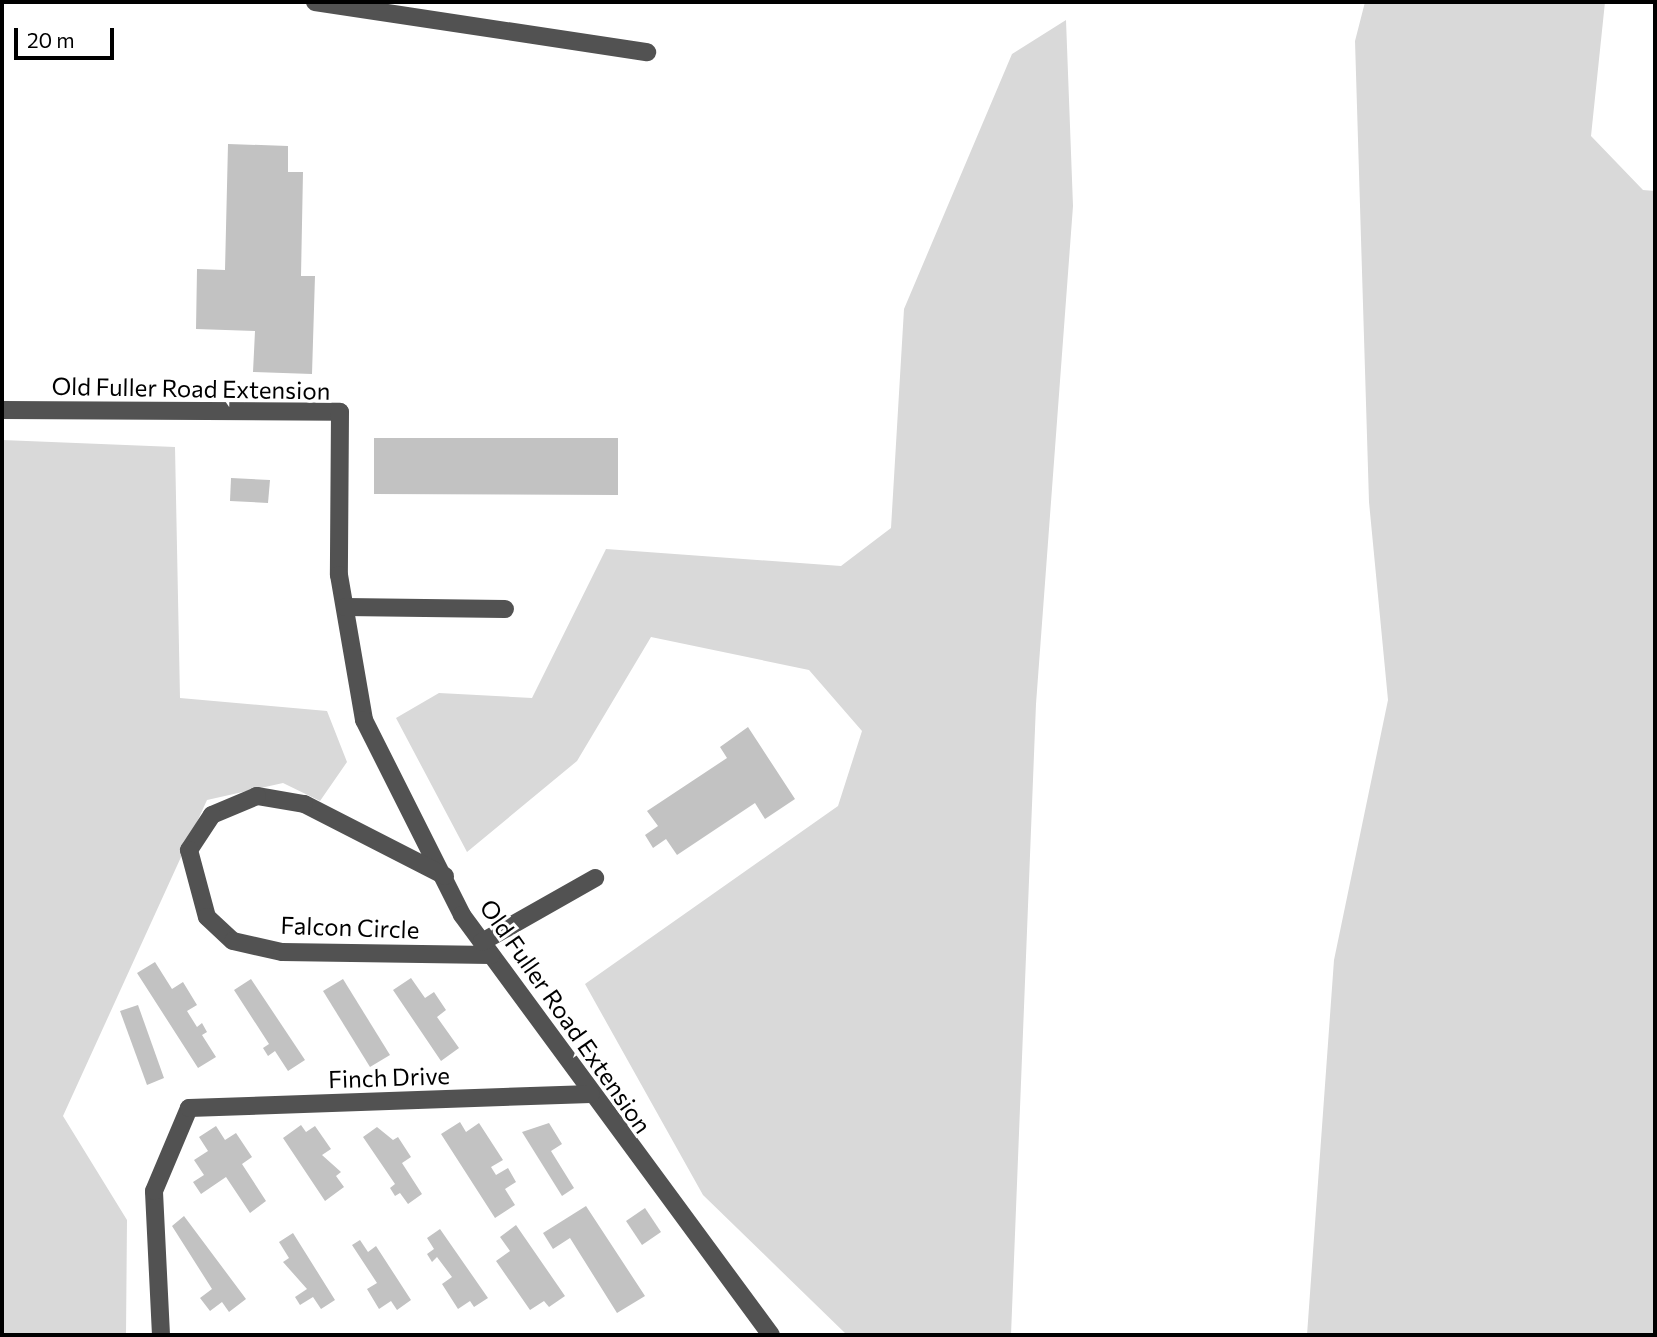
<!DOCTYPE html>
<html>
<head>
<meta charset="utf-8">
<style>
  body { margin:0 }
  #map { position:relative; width:1657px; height:1337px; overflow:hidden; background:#fff; font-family:Commissioner,sans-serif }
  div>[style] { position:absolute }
  .green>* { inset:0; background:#d9d9d9 }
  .building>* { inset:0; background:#c2c2c2 }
  .minor>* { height:18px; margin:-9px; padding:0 9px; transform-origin:9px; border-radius:9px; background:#525252 }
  span { translate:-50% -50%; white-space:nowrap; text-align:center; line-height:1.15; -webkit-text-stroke:6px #fff; paint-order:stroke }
  .street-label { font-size:24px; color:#000 }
  .frame { position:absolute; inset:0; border:4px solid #000; pointer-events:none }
  .scale { position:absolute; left:14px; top:28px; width:100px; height:32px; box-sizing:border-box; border:4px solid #000; border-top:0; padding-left:9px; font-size:21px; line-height:24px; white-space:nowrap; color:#000; -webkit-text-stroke:5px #fff; paint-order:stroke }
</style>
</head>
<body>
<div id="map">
  <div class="green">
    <div style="clip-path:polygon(1365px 2px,1605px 2px,1591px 136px,1643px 190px,1655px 191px,1655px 1335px,1307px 1335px,1334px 960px,1388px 700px,1369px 502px,1355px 41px)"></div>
    <div style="clip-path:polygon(1066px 20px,1073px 206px,1036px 704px,1011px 1335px,847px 1335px,703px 1195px,585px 984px,838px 806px,862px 731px,809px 670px,651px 637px,577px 761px,467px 852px,396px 718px,439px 693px,532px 698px,606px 549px,841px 566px,891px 528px,904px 309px,1012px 54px)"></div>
    <div style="clip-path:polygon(2px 440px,175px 447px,180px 698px,327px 711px,347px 762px,320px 801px,283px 783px,207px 800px,63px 1116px,127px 1220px,126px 1335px,2px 1333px)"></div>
  </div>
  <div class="building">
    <div style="clip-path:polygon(228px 144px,288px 146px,288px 172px,303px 172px,301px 276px,315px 276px,312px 374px,253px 372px,255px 331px,196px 329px,197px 269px,225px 270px)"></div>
    <div style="clip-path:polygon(374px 438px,618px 438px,618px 495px,374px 494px)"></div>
    <div style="clip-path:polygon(231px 478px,270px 480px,268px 503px,230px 501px)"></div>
    <div style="clip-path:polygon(748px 727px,795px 799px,765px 819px,755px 803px,677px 855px,666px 839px,653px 848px,645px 835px,658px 826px,647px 811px,727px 758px,720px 747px)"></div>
    <div style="clip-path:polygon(155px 962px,172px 989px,183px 982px,197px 1005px,187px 1011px,197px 1027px,202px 1023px,207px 1032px,202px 1035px,216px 1057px,198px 1068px,137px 973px)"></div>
    <div style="clip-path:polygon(411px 978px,425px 998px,434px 992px,446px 1010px,437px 1017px,459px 1048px,441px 1061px,393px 990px)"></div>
    <div style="clip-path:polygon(251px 979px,305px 1060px,288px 1071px,275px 1051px,268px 1056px,263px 1048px,269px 1044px,234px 990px)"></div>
    <div style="clip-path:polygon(343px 979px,390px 1055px,370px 1067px,323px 991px)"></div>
    <div style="clip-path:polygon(138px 1005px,164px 1078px,147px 1085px,120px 1011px)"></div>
    <div style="clip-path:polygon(460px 1122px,466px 1132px,479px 1123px,503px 1160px,491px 1167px,496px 1175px,508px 1168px,516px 1182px,505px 1189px,515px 1205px,495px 1218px,441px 1134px)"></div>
    <div style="clip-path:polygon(549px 1123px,562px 1144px,551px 1151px,574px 1188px,562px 1196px,522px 1132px)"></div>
    <div style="clip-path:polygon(301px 1125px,306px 1132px,315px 1126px,331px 1149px,322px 1155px,341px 1172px,336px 1176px,344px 1187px,325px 1201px,283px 1138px)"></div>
    <div style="clip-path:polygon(216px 1126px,225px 1140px,236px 1133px,252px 1157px,242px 1164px,266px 1201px,250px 1213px,226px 1177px,201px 1194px,193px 1182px,204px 1175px,194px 1160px,208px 1151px,199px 1137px)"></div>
    <div style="clip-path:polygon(377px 1127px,393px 1140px,398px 1137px,411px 1157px,402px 1163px,422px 1194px,408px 1204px,400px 1193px,395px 1196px,390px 1188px,395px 1184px,363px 1137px)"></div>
    <div style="clip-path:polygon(586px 1206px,645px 1296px,617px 1313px,570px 1238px,553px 1249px,543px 1233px)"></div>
    <div style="clip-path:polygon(645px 1208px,661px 1232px,642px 1245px,626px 1221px)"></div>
    <div style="clip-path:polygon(184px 1216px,246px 1299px,229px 1312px,222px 1302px,210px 1311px,200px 1298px,212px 1289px,172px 1226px)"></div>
    <div style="clip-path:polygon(516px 1225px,565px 1296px,549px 1307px,544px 1301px,530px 1310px,496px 1261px,510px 1251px,500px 1237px)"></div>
    <div style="clip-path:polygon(440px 1229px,488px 1298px,474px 1307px,470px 1301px,458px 1309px,442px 1284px,452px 1277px,437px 1257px,432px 1262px,427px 1254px,434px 1249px,427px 1238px)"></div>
    <div style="clip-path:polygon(293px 1233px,335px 1300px,321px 1309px,313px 1297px,300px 1305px,295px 1297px,307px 1289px,283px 1262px,289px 1258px,279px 1242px)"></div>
    <div style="clip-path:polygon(360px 1240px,368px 1252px,376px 1246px,411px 1300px,397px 1310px,391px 1301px,379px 1309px,367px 1289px,377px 1283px,352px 1245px)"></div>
  </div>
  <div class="minor">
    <div style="left:315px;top:2px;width:336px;rotate:8.6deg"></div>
    <div style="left:2px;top:410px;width:338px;rotate:0.3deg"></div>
    <div style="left:340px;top:412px;width:163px;rotate:90.4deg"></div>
    <div style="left:339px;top:575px;width:147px;rotate:80.2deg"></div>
    <div style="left:364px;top:720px;width:218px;rotate:63.3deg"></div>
    <div style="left:462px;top:915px;width:521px;rotate:53.66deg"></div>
    <div style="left:345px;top:607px;width:160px;rotate:0.7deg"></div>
    <div style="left:445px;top:876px;width:158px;rotate:-152.9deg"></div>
    <div style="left:304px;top:804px;width:48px;rotate:-170.3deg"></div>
    <div style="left:257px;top:796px;width:49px;rotate:157.1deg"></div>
    <div style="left:212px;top:815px;width:42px;rotate:123.3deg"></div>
    <div style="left:189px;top:850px;width:69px;rotate:75deg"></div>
    <div style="left:207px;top:917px;width:35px;rotate:43deg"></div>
    <div style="left:233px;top:941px;width:50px;rotate:12.7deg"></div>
    <div style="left:282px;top:952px;width:209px;rotate:0.8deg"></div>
    <div style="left:482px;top:942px;width:130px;rotate:-29.5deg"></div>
    <div style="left:161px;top:1335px;width:144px;rotate:-92.8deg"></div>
    <div style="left:154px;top:1191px;width:90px;rotate:-67.1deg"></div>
    <div style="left:189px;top:1108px;width:402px;rotate:-2deg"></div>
  </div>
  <div class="street-label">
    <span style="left:191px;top:388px;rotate:1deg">Old Fuller Road Extension</span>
    <span style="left:350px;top:927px;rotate:2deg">Falcon Circle</span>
    <span style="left:566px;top:1016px;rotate:55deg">Old Fuller Road Extension</span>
    <span style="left:389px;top:1077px;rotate:-2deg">Finch Drive</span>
  </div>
  <div class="frame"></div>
  <div class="scale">20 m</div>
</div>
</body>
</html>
